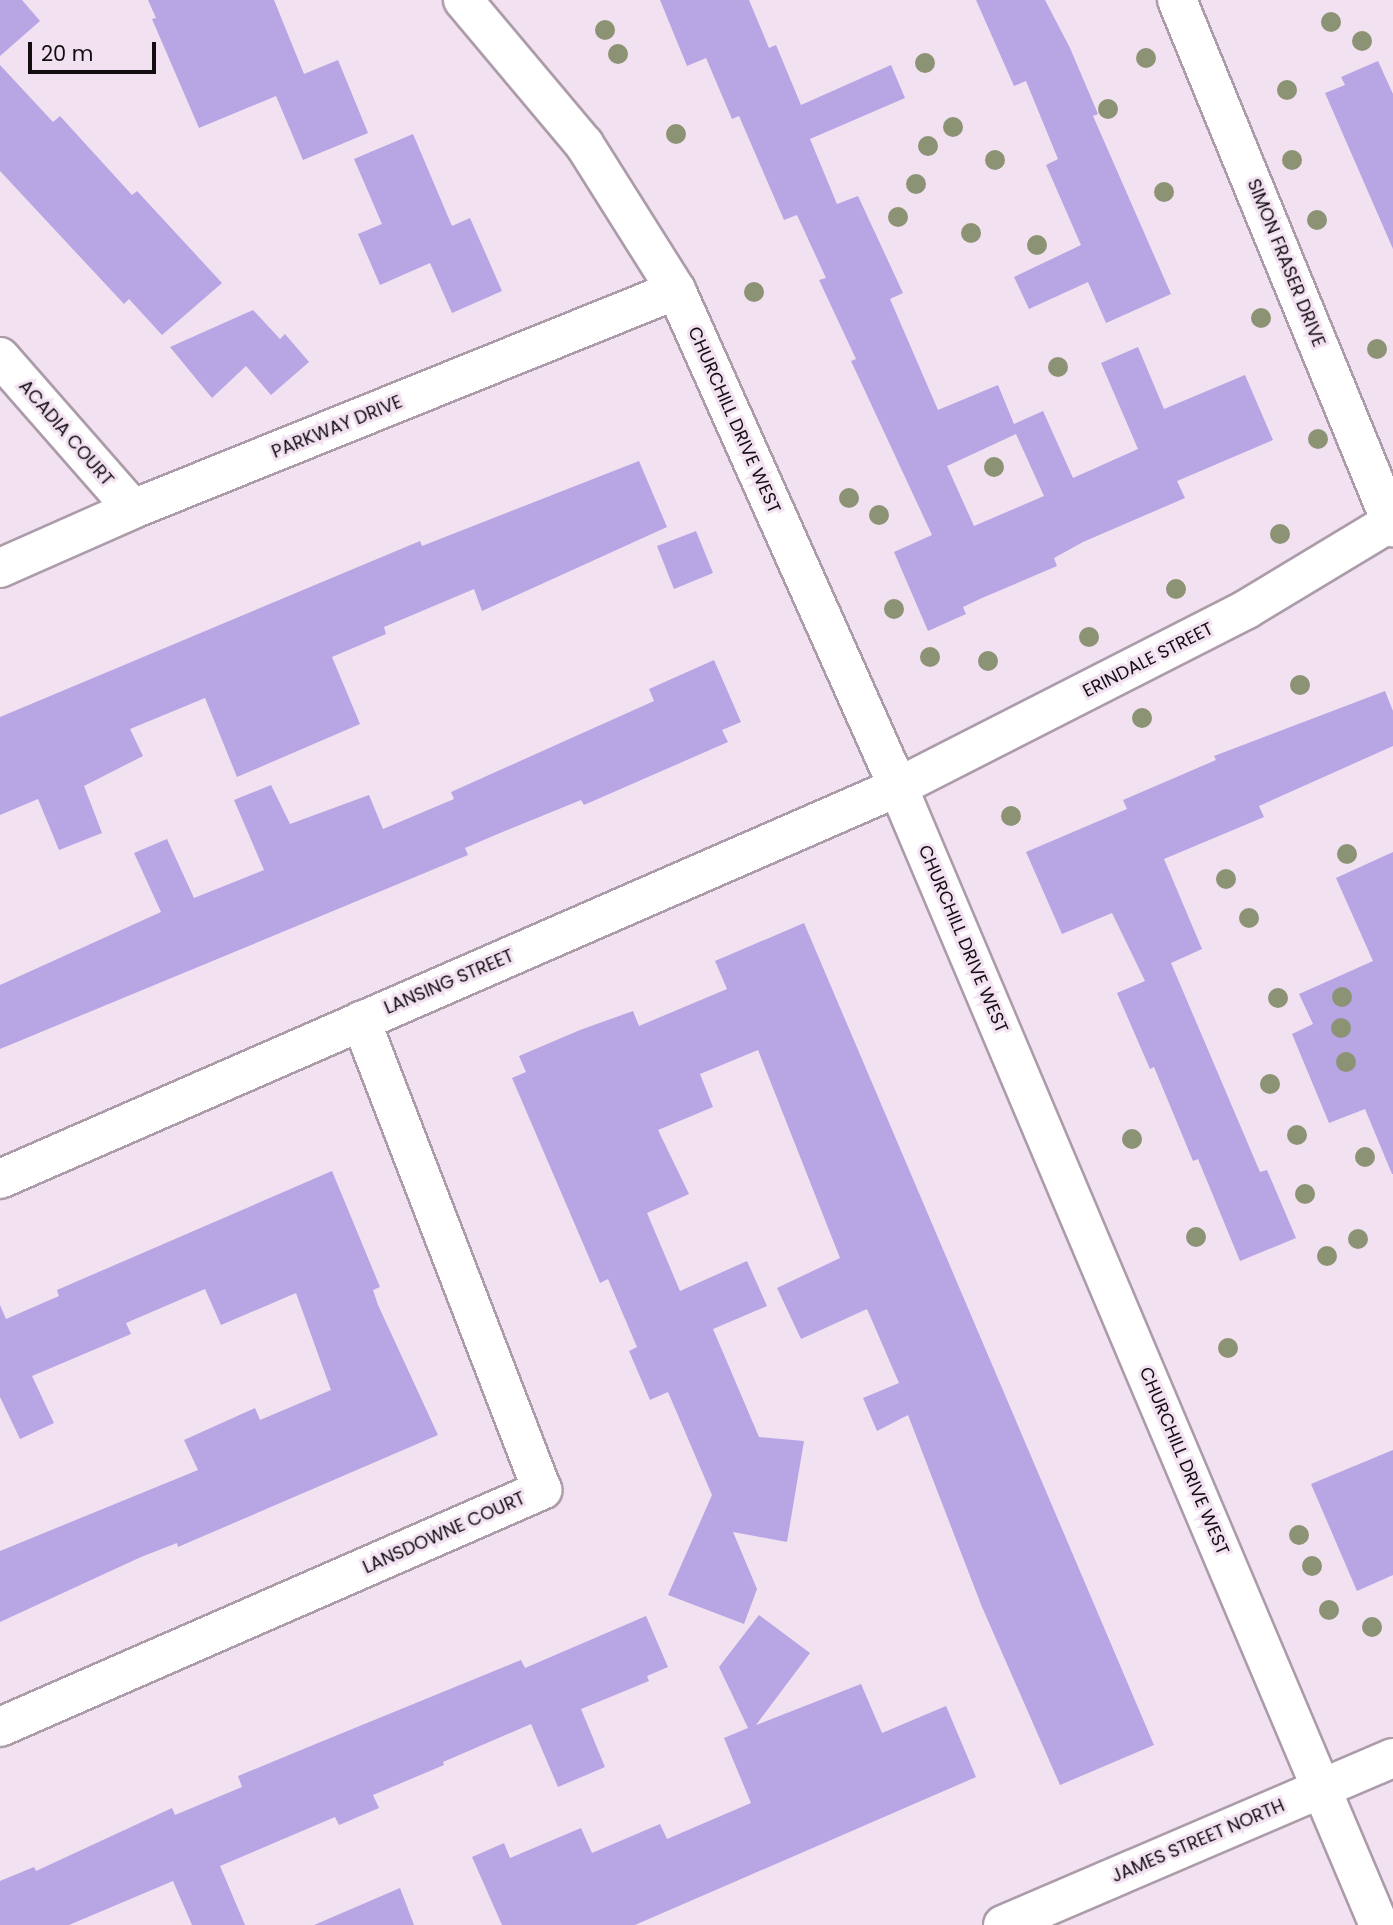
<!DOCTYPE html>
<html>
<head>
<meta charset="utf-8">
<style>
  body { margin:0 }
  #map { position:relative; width:1393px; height:1925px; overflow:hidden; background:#f2e1f0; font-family:Poppins,sans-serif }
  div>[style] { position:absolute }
  .building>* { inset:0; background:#b8a5e4 }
  .roads { filter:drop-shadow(2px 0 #ac9caa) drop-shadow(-2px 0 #ac9caa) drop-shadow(0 2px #ac9caa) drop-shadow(0 -2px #ac9caa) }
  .minor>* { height:38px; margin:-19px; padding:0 19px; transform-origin:19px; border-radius:19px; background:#fff }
  .trees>* { width:20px; height:20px; margin:-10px; border-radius:50%; background:#8c9375 }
  span { translate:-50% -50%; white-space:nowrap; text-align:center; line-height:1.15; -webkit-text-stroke:6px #f2e1f0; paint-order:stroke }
  .street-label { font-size:18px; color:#130d12 }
  .scale { position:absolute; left:28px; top:42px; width:128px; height:32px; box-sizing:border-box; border:4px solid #130d12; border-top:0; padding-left:9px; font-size:21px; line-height:24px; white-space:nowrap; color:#130d12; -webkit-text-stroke:5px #f2e1f0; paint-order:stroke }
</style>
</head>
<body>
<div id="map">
  <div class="building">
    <div style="clip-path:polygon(0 0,22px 0,40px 21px,0 56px)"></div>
    <div style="clip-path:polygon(148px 0,274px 0,304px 74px,338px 60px,368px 133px,303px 160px,276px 96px,199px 128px,152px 19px,156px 18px)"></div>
    <div style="clip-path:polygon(evenodd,660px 0,749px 0,769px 48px,776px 45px,801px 105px,891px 65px,905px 98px,810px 139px,837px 204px,858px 196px,903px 293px,890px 299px,938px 410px,998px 385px,1014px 424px,1043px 411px,1073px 478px,1138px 449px,1101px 363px,1138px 347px,1164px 409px,1245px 375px,1273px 440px,1177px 481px,1185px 498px,1083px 542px,1054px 558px,1057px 566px,982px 598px,963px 607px,966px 614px,928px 631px,894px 552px,932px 535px,851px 361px,856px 359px,819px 280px,826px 278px,797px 215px,784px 220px,739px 116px,732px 119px,706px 58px,687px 66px,660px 0,1016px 434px,1044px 496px,974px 526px,947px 466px,1016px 434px)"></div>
    <div style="clip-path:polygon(976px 0,1045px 0,1070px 48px,1098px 114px,1093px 116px,1171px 294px,1106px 323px,1088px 282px,1029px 309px,1014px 277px,1081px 245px,1046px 165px,1058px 159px,1026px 81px,1014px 86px)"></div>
    <div style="clip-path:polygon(1378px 61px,1393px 94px,1393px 249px,1325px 93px,1345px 85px,1341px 77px)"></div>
    <div style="clip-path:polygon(0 65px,53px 122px,60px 116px,132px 195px,137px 191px,222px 283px,162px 335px,129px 299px,124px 304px,0 171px)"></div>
    <div style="clip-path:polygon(413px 134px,452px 226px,470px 218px,502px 291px,452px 313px,430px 263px,380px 285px,358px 234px,382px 224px,354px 159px)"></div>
    <div style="clip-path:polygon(253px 310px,280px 339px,285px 334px,309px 362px,271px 395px,246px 366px,212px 398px,170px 347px)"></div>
    <div style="clip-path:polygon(639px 461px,667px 527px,482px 611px,474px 589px,384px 627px,386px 634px,332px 657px,360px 724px,237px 777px,205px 698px,130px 729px,143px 756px,84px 786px,102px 833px,59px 850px,38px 799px,0 815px,0 717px,420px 541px,422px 546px)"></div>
    <div style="clip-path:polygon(696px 531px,713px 573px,674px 589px,657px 546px)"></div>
    <div style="clip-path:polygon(714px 660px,741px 722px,722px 730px,728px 742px,584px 805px,581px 800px,500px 833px,465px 848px,468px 855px,0 1049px,0 985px,161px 912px,134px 853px,167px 839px,194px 898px,264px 870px,234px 800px,271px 785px,290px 824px,369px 795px,383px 829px,454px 799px,451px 792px,654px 701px,649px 689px)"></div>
    <div style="clip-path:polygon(1385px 691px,1393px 711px,1393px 746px,1259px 806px,1264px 817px,1164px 859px,1202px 949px,1171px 963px,1260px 1172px,1267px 1170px,1296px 1238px,1240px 1261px,1198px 1159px,1193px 1161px,1154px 1067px,1150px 1069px,1117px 993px,1145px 981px,1112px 913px,1062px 934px,1026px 852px,1127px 809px,1123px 800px,1216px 760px,1214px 756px)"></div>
    <div style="clip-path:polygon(1393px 852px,1393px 1174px,1392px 1174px,1365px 1109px,1329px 1123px,1292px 1034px,1313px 1024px,1299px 994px,1373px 961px,1336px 878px)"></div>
    <div style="clip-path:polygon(804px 923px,1154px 1745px,1060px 1785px,982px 1607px,908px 1415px,877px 1431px,863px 1398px,899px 1383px,867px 1309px,801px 1339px,777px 1288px,840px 1258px,758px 1050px,700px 1074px,713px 1107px,658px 1130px,689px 1194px,647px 1213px,680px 1291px,747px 1261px,767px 1306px,713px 1329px,759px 1437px,804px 1441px,787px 1542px,733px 1532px,757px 1589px,744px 1624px,668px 1595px,712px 1495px,668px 1392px,650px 1400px,629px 1351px,637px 1347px,608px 1279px,600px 1283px,512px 1078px,526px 1072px,519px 1056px,580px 1030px,633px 1011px,639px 1026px,727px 989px,715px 961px)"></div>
    <div style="clip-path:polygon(332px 1171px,380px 1287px,373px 1290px,378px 1305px,438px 1435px,178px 1547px,177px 1543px,141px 1557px,0 1622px,0 1551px,198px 1470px,184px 1440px,255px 1408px,260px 1420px,331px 1390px,296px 1293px,221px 1325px,205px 1289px,126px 1323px,131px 1334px,32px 1376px,54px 1423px,20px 1439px,0 1397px,0 1305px,6px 1319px,59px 1296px,57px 1290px)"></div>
    <div style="clip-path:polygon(1393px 1450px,1393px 1575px,1357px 1591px,1311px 1484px)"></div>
    <div style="clip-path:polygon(759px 1615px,810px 1653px,756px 1725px,861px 1684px,882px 1733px,946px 1706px,976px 1777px,635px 1925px,502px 1925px,472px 1857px,504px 1843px,510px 1858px,581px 1828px,592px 1853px,660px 1824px,667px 1839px,751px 1803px,724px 1738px,748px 1728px,719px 1667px)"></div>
    <div style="clip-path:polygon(646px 1616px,668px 1667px,647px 1676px,649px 1681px,581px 1709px,605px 1767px,558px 1787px,531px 1724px,443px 1762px,444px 1765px,373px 1795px,379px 1808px,339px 1825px,335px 1817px,220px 1866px,245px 1925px,192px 1925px,173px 1881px,69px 1925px,0 1925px,0 1881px,34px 1867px,36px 1871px,172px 1808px,175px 1815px,242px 1787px,238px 1776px,318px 1743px,521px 1660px,525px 1668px)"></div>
    <div style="clip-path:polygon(400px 1888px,414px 1925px,314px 1925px)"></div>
  </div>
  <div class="roads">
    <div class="minor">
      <div style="left:463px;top:0;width:188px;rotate:50deg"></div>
      <div style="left:584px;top:144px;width:173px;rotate:57.8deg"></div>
      <div style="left:676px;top:290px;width:544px;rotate:65.93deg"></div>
      <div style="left:898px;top:787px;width:1235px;rotate:67.09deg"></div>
      <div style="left:1177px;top:0;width:570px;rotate:67.71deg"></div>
      <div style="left:0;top:357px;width:202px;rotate:48.8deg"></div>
      <div style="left:0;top:568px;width:145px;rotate:-23.9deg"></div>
      <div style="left:133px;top:509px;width:585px;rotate:-21.96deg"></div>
      <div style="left:0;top:1179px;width:980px;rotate:-23.58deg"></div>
      <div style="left:898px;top:787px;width:392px;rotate:-27deg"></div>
      <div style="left:1247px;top:609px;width:170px;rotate:-31.1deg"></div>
      <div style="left:0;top:1727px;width:592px;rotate:-23.62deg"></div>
      <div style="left:542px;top:1490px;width:503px;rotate:-111.1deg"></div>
      <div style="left:1003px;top:1925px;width:424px;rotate:-23.2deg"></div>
    </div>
  </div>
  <div class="trees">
    <div style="left:1331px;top:22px"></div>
    <div style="left:605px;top:30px"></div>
    <div style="left:1362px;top:41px"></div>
    <div style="left:618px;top:54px"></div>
    <div style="left:1146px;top:58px"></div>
    <div style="left:925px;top:63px"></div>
    <div style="left:1287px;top:90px"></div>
    <div style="left:1108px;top:109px"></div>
    <div style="left:953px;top:127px"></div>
    <div style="left:676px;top:134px"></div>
    <div style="left:928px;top:146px"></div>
    <div style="left:995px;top:160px"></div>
    <div style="left:1292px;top:160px"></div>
    <div style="left:916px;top:184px"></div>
    <div style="left:1164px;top:192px"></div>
    <div style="left:898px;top:217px"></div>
    <div style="left:1317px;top:220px"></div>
    <div style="left:971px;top:233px"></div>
    <div style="left:1037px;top:245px"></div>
    <div style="left:754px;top:292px"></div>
    <div style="left:1261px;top:318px"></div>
    <div style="left:1377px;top:349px"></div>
    <div style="left:1058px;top:367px"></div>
    <div style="left:1318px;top:439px"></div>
    <div style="left:994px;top:467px"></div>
    <div style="left:849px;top:498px"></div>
    <div style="left:879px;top:515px"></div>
    <div style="left:1280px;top:534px"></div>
    <div style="left:1176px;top:589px"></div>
    <div style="left:894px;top:609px"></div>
    <div style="left:1089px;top:637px"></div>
    <div style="left:930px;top:657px"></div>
    <div style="left:988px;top:661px"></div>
    <div style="left:1300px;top:685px"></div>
    <div style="left:1142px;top:718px"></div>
    <div style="left:1011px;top:816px"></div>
    <div style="left:1347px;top:854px"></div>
    <div style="left:1226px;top:879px"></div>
    <div style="left:1249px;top:918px"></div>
    <div style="left:1342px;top:997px"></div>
    <div style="left:1278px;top:998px"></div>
    <div style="left:1341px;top:1028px"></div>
    <div style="left:1346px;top:1062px"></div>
    <div style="left:1270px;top:1084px"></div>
    <div style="left:1297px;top:1135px"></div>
    <div style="left:1132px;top:1139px"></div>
    <div style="left:1365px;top:1157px"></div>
    <div style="left:1305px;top:1194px"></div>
    <div style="left:1196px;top:1237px"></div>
    <div style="left:1358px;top:1239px"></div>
    <div style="left:1327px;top:1256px"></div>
    <div style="left:1228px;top:1348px"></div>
    <div style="left:1299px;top:1535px"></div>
    <div style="left:1312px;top:1566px"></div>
    <div style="left:1329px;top:1610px"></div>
    <div style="left:1372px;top:1627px"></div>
  </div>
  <div class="street-label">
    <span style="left:1286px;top:263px;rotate:68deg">SIMON FRASER DRIVE</span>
    <span style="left:734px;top:420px;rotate:66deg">CHURCHILL DRIVE WEST</span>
    <span style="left:337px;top:427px;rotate:-22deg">PARKWAY DRIVE</span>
    <span style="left:66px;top:433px;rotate:49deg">ACADIA COURT</span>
    <span style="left:1148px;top:660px;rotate:-27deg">ERINDALE STREET</span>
    <span style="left:963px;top:939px;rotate:67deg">CHURCHILL DRIVE WEST</span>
    <span style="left:449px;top:982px;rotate:-23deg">LANSING STREET</span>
    <span style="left:1184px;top:1461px;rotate:67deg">CHURCHILL DRIVE WEST</span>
    <span style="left:444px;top:1533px;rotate:-24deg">LANSDOWNE COURT</span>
    <span style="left:1198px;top:1841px;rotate:-23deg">JAMES STREET NORTH</span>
  </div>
  <div class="scale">20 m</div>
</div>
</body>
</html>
